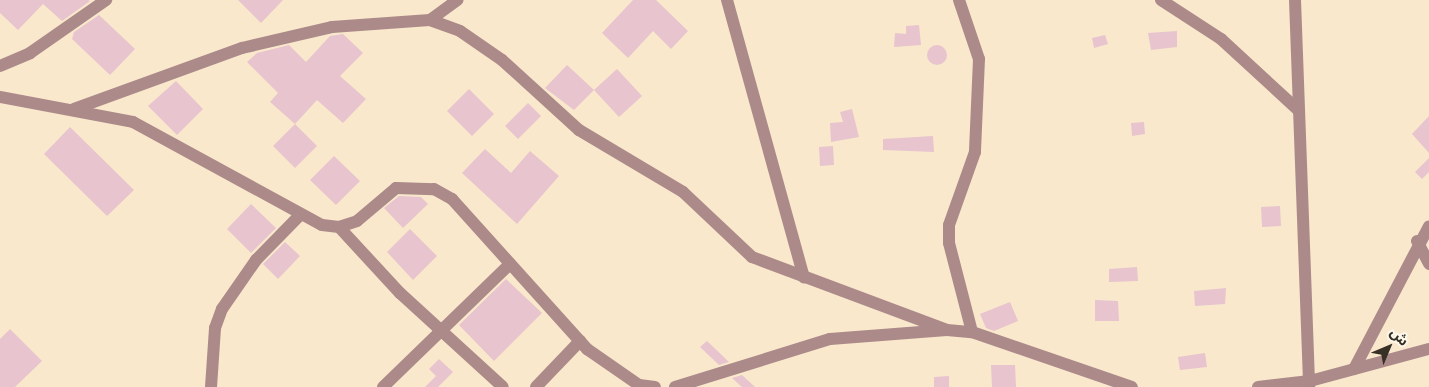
<!DOCTYPE html>
<html>
<head>
<meta charset="utf-8">
<style>
  body { margin:0 }
  #map { position:relative; width:1429px; height:387px; overflow:hidden; background:#f9e8cc; font-family:Barlow,"Noto Sans Arabic",sans-serif }
  div>[style] { position:absolute }
  .building>* { inset:0; background:#e7c4ce }
  .round { border-radius:50% }
  .minor>* { height:12px; margin:-6px; padding:0 6px; transform-origin:6px; border-radius:6px; background:#ac8a8a }
  span { translate:-50% -50%; white-space:nowrap; text-align:center; line-height:1.15; -webkit-text-stroke:4.5px #fef7ec; paint-order:stroke }
  .north { position:absolute; left:1364px; top:322px; width:50px; height:50px; -webkit-text-stroke:4px #fef7ec; paint-order:stroke; rotate:45deg; font-size:14px; font-weight:700; line-height:20px; text-align:center; color:#363025 }
  .north::after { content:''; display:block; margin:auto; width:18px; height:22px; background:#363025; clip-path:polygon(50% 0,100% 100%,50% 72%,0 100%) }
</style>
</head>
<body>
<div id="map">
  <div class="building">
    <div style="clip-path:polygon(0 0,88px 0,90px 1px,62px 21px,43px 4px,18px 30px,0 13px)"></div>
    <div style="clip-path:polygon(238px 0,283px 0,261px 23px)"></div>
    <div style="clip-path:polygon(633px 0,656px 0,688px 31px,671px 49px,653px 31px,628px 58px,602px 33px)"></div>
    <div style="clip-path:polygon(99px 15px,135px 49px,110px 75px,72px 39px,74px 32px)"></div>
    <div style="clip-path:polygon(919px 25px,921px 45px,894px 47px,895px 33px,906px 34px,906px 26px)"></div>
    <div style="clip-path:polygon(1177px 31px,1177px 47px,1151px 50px,1148px 33px)"></div>
    <div style="clip-path:polygon(343px 34px,363px 53px,340px 76px,366px 99px,343px 123px,317px 100px,295px 124px,270px 102px,278px 93px,247px 62px,257px 53px,289px 45px,306px 62px,330px 36px)"></div>
    <div style="clip-path:polygon(1105px 35px,1108px 44px,1094px 48px,1092px 38px)"></div>
    <div class="round" style="left:927px;top:45px;width:20px;height:20px"></div>
    <div style="clip-path:polygon(567px 65px,594px 90px,574px 110px,545px 88px)"></div>
    <div style="clip-path:polygon(617px 69px,642px 96px,619px 117px,594px 90px)"></div>
    <div style="clip-path:polygon(176px 81px,203px 109px,177px 135px,148px 106px)"></div>
    <div style="clip-path:polygon(469px 89px,494px 114px,472px 136px,447px 111px)"></div>
    <div style="clip-path:polygon(528px 103px,541px 116px,518px 139px,505px 126px)"></div>
    <div style="clip-path:polygon(852px 109px,859px 137px,831px 142px,830px 123px,843px 122px,840px 112px)"></div>
    <div style="clip-path:polygon(1429px 116px,1429px 153px,1412px 134px)"></div>
    <div style="clip-path:polygon(1144px 122px,1145px 134px,1132px 136px,1131px 123px)"></div>
    <div style="clip-path:polygon(295px 124px,317px 146px,295px 168px,273px 146px)"></div>
    <div style="clip-path:polygon(70px 127px,134px 190px,107px 216px,44px 154px)"></div>
    <div style="clip-path:polygon(933px 136px,934px 152px,883px 150px,883px 139px)"></div>
    <div style="clip-path:polygon(833px 146px,834px 165px,820px 166px,819px 147px)"></div>
    <div style="clip-path:polygon(485px 149px,511px 173px,530px 151px,559px 176px,517px 224px,462px 173px)"></div>
    <div style="clip-path:polygon(334px 156px,360px 181px,336px 205px,310px 180px)"></div>
    <div style="clip-path:polygon(1429px 158px,1429px 172px,1422px 179px,1415px 172px)"></div>
    <div style="clip-path:polygon(399px 196px,421px 197px,428px 204px,403px 228px,384px 208px)"></div>
    <div style="clip-path:polygon(251px 204px,276px 228px,251px 253px,227px 229px)"></div>
    <div style="clip-path:polygon(1280px 206px,1281px 226px,1262px 227px,1261px 207px)"></div>
    <div style="clip-path:polygon(410px 229px,437px 256px,413px 280px,387px 252px)"></div>
    <div style="clip-path:polygon(285px 242px,300px 256px,278px 279px,263px 264px)"></div>
    <div style="clip-path:polygon(1137px 267px,1138px 281px,1109px 282px,1109px 269px)"></div>
    <div style="clip-path:polygon(506px 279px,542px 313px,494px 361px,459px 325px)"></div>
    <div style="clip-path:polygon(1226px 288px,1225px 304px,1195px 306px,1194px 291px)"></div>
    <div style="clip-path:polygon(1095px 300px,1118px 301px,1119px 321px,1095px 321px)"></div>
    <div style="clip-path:polygon(1010px 302px,1018px 321px,994px 331px,986px 328px,980px 314px)"></div>
    <div style="clip-path:polygon(10px 329px,42px 361px,15px 387px,0 387px,0 339px)"></div>
    <div style="clip-path:polygon(707px 341px,729px 362px,719px 365px,700px 347px)"></div>
    <div style="clip-path:polygon(1205px 353px,1207px 367px,1180px 370px,1178px 357px)"></div>
    <div style="clip-path:polygon(439px 359px,453px 372px,438px 387px,425px 387px,436px 376px,429px 369px)"></div>
    <div style="clip-path:polygon(991px 365px,1015px 365px,1016px 387px,992px 387px)"></div>
    <div style="clip-path:polygon(742px 375px,755px 387px,742px 387px,732px 378px)"></div>
    <div style="clip-path:polygon(949px 376px,949px 387px,934px 387px,934px 377px)"></div>
  </div>
  <div class="minor">
    <div style="left:727px;top:0;width:288px;rotate:74.5deg"></div>
    <div style="left:959px;top:0;width:62px;rotate:71.3deg"></div>
    <div style="left:979px;top:59px;width:93px;rotate:92.5deg"></div>
    <div style="left:975px;top:152px;width:77px;rotate:109.6deg"></div>
    <div style="left:949px;top:225px;width:18px;rotate:90deg"></div>
    <div style="left:949px;top:243px;width:92px;rotate:75.5deg"></div>
    <div style="left:1161px;top:0;width:72px;rotate:33deg"></div>
    <div style="left:1221px;top:39px;width:103px;rotate:42.6deg"></div>
    <div style="left:1295px;top:0;width:387px;rotate:87.9deg"></div>
    <div style="left:430px;top:20px;width:34px;rotate:-36deg"></div>
    <div style="left:0;top:66px;width:33px;rotate:-23deg"></div>
    <div style="left:30px;top:53px;width:93px;rotate:-34.9deg"></div>
    <div style="left:0;top:97px;width:135px;rotate:10.6deg"></div>
    <div style="left:133px;top:122px;width:215px;rotate:28.6deg"></div>
    <div style="left:322px;top:225px;width:17px;rotate:7deg"></div>
    <div style="left:339px;top:227px;width:19px;rotate:-18deg"></div>
    <div style="left:357px;top:221px;width:51px;rotate:-40.2deg"></div>
    <div style="left:396px;top:188px;width:38px;rotate:2deg"></div>
    <div style="left:434px;top:189px;width:21px;rotate:29deg"></div>
    <div style="left:452px;top:199px;width:202px;rotate:48deg"></div>
    <div style="left:587px;top:349px;width:63px;rotate:34.7deg"></div>
    <div style="left:639px;top:385px;width:16px;rotate:7deg"></div>
    <div style="left:74px;top:109px;width:179px;rotate:-20deg"></div>
    <div style="left:242px;top:48px;width:92px;rotate:-13.1deg"></div>
    <div style="left:332px;top:27px;width:98px;rotate:-4.1deg"></div>
    <div style="left:430px;top:20px;width:32px;rotate:20deg"></div>
    <div style="left:460px;top:31px;width:51px;rotate:34.6deg"></div>
    <div style="left:502px;top:60px;width:104px;rotate:42.3deg"></div>
    <div style="left:579px;top:130px;width:121px;rotate:30.8deg"></div>
    <div style="left:683px;top:192px;width:95px;rotate:43.3deg"></div>
    <div style="left:752px;top:257px;width:208px;rotate:20.5deg"></div>
    <div style="left:339px;top:227px;width:90px;rotate:47.3deg"></div>
    <div style="left:400px;top:293px;width:139px;rotate:42.4deg"></div>
    <div style="left:1417px;top:241px;width:26px;rotate:62deg"></div>
    <div style="left:1354px;top:369px;width:161px;rotate:-62.3deg"></div>
    <div style="left:211px;top:387px;width:59px;rotate:-86.1deg"></div>
    <div style="left:215px;top:328px;width:20px;rotate:-70deg"></div>
    <div style="left:222px;top:309px;width:60px;rotate:-55.2deg"></div>
    <div style="left:256px;top:260px;width:63px;rotate:-45.6deg"></div>
    <div style="left:383px;top:387px;width:177px;rotate:-44.1deg"></div>
    <div style="left:536px;top:387px;width:64px;rotate:-46.3deg"></div>
    <div style="left:675px;top:387px;width:162px;rotate:-17.2deg"></div>
    <div style="left:830px;top:339px;width:117px;rotate:-4.4deg"></div>
    <div style="left:947px;top:330px;width:25px;rotate:5deg"></div>
    <div style="left:972px;top:332px;width:169px;rotate:19deg"></div>
    <div style="left:1258px;top:387px;width:52px;rotate:-6.6deg"></div>
    <div style="left:1310px;top:381px;width:123px;rotate:-15.1deg"></div>
  </div>
  <div class="north">ش</div>
</div>
</body>
</html>
